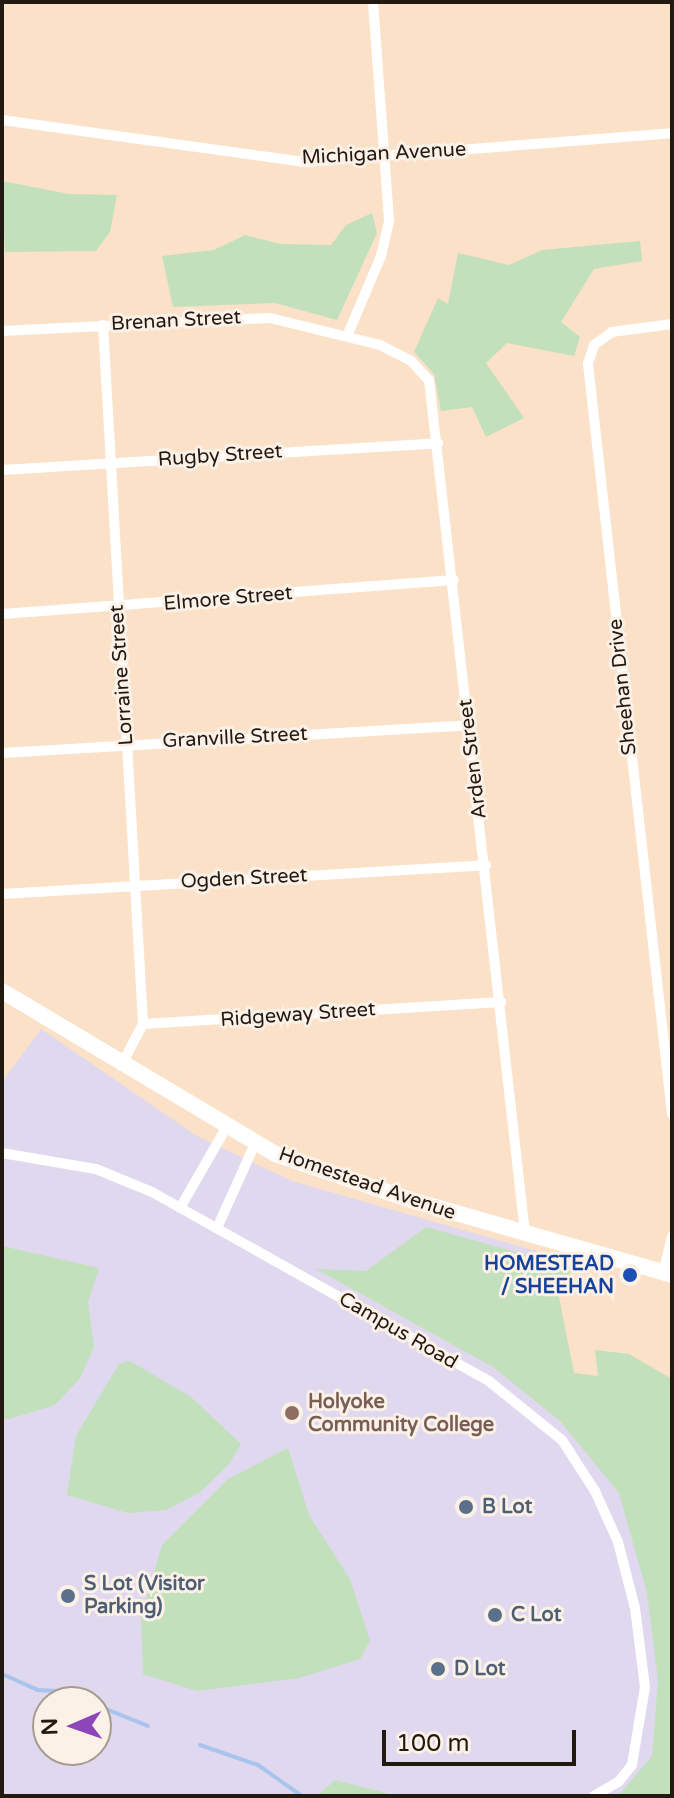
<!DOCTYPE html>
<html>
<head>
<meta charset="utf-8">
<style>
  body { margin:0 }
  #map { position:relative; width:674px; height:1798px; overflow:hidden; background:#fbe1c8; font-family:"Varela Round",sans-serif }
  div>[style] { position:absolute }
  .education>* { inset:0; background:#dfd8ee }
  .green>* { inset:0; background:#c2e0bb }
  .stream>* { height:4px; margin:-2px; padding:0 2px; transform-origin:2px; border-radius:2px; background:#a8c4ed }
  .minor>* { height:10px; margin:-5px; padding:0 5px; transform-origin:5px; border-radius:5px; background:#fff }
  .primary>* { height:16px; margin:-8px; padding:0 8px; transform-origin:8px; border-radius:8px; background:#fff }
  .dots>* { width:22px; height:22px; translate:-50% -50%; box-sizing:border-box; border:4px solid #fcf1e7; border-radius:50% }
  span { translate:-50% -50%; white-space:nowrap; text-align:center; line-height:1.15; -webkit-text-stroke:6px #fcf1e7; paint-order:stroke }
  .street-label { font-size:20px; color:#221911 }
  .transit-label { font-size:20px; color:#164399; font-weight:700 }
  .right { translate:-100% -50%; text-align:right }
  .education-label { font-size:20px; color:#785e54; font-weight:700 }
  .left { translate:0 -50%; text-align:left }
  .service-label { font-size:20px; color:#4e5e75; font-weight:700 }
  .frame { position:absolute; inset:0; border:4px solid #221911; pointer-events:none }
  .north { position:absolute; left:32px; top:1686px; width:80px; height:80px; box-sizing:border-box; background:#fcf1e7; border:2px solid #a59b91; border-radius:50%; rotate:268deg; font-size:22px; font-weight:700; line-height:32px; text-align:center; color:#221911 }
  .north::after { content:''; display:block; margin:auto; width:28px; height:36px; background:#8c46b9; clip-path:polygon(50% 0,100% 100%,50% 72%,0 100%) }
  .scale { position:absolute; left:382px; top:1730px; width:194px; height:36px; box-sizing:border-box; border:4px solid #221911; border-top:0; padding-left:10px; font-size:24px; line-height:28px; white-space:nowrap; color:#221911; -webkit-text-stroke:6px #fcf1e7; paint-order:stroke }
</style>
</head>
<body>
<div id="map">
  <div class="education">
    <div style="clip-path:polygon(evenodd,41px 1029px,197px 1136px,292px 1181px,550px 1255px,582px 1413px,640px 1432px,672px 1796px,2px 1796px,2px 1082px,41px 1029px,48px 1702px,96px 1702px,96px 1750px,48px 1750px,48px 1702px)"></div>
  </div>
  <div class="green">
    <div style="clip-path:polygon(2px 181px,69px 194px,117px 195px,110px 232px,96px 251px,5px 252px)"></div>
    <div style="clip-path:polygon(372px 213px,377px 233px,337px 320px,275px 303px,173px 307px,162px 256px,214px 250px,245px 235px,281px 244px,331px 245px,346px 225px)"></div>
    <div style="clip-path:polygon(640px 241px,642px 261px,594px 269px,561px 322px,580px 337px,574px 356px,507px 343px,486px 363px,524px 418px,486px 437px,472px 407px,441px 411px,434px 374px,414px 352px,438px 298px,448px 304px,458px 253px,509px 265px,542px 250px)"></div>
    <div style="clip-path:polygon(426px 1227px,573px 1268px,558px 1292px,574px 1373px,598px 1376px,595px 1350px,629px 1354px,672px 1379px,672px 1796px,618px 1796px,652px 1756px,658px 1680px,647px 1593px,619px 1493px,560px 1421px,493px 1367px,316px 1269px,366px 1271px)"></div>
    <div style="clip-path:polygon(2px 1246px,99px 1268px,88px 1302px,94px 1347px,80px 1378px,55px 1405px,9px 1419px,2px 1419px)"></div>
    <div style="clip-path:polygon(130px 1361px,191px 1397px,241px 1444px,229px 1464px,199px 1493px,166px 1510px,128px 1513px,67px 1495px,76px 1436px,119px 1364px)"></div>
    <div style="clip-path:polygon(288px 1448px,309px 1515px,350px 1579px,370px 1641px,360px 1659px,299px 1678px,197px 1691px,143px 1674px,141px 1616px,162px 1545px,228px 1479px)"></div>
    <div style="clip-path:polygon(335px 1780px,383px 1792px,393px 1796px,317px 1796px)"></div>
  </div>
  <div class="stream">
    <div style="left:2px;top:1674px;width:39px;rotate:24deg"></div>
    <div style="left:38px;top:1690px;width:18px;rotate:3deg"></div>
    <div style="left:71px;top:1695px;width:19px;rotate:21deg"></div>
    <div style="left:96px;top:1705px;width:56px;rotate:22deg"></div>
    <div style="left:200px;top:1745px;width:61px;rotate:19deg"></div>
    <div style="left:258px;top:1765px;width:54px;rotate:35.2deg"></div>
  </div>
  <div class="minor">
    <div style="left:2px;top:120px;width:307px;rotate:7.9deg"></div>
    <div style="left:306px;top:162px;width:367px;rotate:-4.5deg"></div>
    <div style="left:672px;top:324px;width:61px;rotate:172.4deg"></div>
    <div style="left:612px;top:332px;width:22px;rotate:144deg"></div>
    <div style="left:594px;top:345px;width:20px;rotate:108deg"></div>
    <div style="left:588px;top:364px;width:755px;rotate:83.61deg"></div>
    <div style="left:103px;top:325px;width:700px;rotate:86.72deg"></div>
    <div style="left:2px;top:331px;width:268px;rotate:-2.8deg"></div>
    <div style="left:270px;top:318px;width:113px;rotate:13.8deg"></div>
    <div style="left:380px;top:345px;width:35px;rotate:27deg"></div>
    <div style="left:411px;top:361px;width:26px;rotate:47deg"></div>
    <div style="left:429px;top:380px;width:858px;rotate:83.58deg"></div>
    <div style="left:348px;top:334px;width:85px;rotate:-67.1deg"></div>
    <div style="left:381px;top:256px;width:37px;rotate:-77deg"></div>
    <div style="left:389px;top:220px;width:219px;rotate:-94.2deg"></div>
    <div style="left:2px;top:470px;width:437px;rotate:-3.5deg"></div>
    <div style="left:2px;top:614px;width:453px;rotate:-4.3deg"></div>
    <div style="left:2px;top:753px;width:468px;rotate:-3.4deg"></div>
    <div style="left:2px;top:894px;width:485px;rotate:-3.4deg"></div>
    <div style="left:121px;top:1066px;width:47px;rotate:-62.4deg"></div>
    <div style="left:143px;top:1024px;width:359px;rotate:-3.5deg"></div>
    <div style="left:2px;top:1153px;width:95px;rotate:9.7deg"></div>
    <div style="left:96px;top:1169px;width:61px;rotate:22.3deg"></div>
    <div style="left:152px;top:1192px;width:388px;rotate:29.3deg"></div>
    <div style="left:490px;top:1382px;width:92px;rotate:38.9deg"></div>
    <div style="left:562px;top:1440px;width:61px;rotate:57.1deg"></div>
    <div style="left:595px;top:1491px;width:56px;rotate:65.7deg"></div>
    <div style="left:618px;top:1542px;width:68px;rotate:75.6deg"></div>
    <div style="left:635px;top:1608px;width:80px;rotate:82.8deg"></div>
    <div style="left:645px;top:1687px;width:79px;rotate:99.5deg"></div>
    <div style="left:632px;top:1765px;width:22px;rotate:129deg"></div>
    <div style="left:618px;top:1782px;width:28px;rotate:150deg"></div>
    <div style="left:180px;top:1208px;width:92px;rotate:-60.1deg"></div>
    <div style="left:217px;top:1228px;width:92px;rotate:-65.7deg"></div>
    <div style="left:663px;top:1273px;width:38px;rotate:-76deg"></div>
  </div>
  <div class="primary">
    <div style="left:2px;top:991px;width:318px;rotate:30.8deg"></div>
    <div style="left:275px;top:1154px;width:144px;rotate:18.7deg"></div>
    <div style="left:411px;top:1200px;width:272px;rotate:16deg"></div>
  </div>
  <div class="dots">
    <div style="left:630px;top:1275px;background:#1a4fb4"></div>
    <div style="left:292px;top:1413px;background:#8d6e63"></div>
    <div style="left:466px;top:1507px;background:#5c6f8a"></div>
    <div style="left:68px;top:1596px;background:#5c6f8a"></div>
    <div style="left:495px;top:1615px;background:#5c6f8a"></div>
    <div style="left:438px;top:1669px;background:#5c6f8a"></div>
  </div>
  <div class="street-label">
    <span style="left:384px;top:154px;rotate:-3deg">Michigan Avenue</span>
    <span style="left:176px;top:321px;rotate:-3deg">Brenan Street</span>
    <span style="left:220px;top:456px;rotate:-4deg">Rugby Street</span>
    <span style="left:228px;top:599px;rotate:-5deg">Elmore Street</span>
    <span style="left:122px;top:675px;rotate:-94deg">Lorraine Street</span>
    <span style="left:623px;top:687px;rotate:-96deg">Sheehan Drive</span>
    <span style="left:235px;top:738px;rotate:-3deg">Granville Street</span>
    <span style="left:473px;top:759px;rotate:-97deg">Arden Street</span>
    <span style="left:244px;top:879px;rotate:-3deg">Ogden Street</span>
    <span style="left:298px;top:1015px;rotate:-4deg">Ridgeway Street</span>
    <span style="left:367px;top:1184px;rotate:19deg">Homestead Avenue</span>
    <span style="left:398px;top:1331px;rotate:30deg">Campus Road</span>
  </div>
  <div class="transit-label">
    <span class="right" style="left:614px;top:1276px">HOMESTEAD<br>/ SHEEHAN</span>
  </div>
  <div class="education-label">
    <span class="left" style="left:308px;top:1414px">Holyoke<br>Community College</span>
  </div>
  <div class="service-label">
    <span class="left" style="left:482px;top:1507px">B Lot</span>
    <span class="left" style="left:84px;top:1596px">S Lot (Visitor<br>Parking)</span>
    <span class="left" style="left:511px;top:1615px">C Lot</span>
    <span class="left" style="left:454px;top:1669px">D Lot</span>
  </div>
  <div class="frame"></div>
  <div class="north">N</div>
  <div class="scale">100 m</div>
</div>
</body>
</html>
